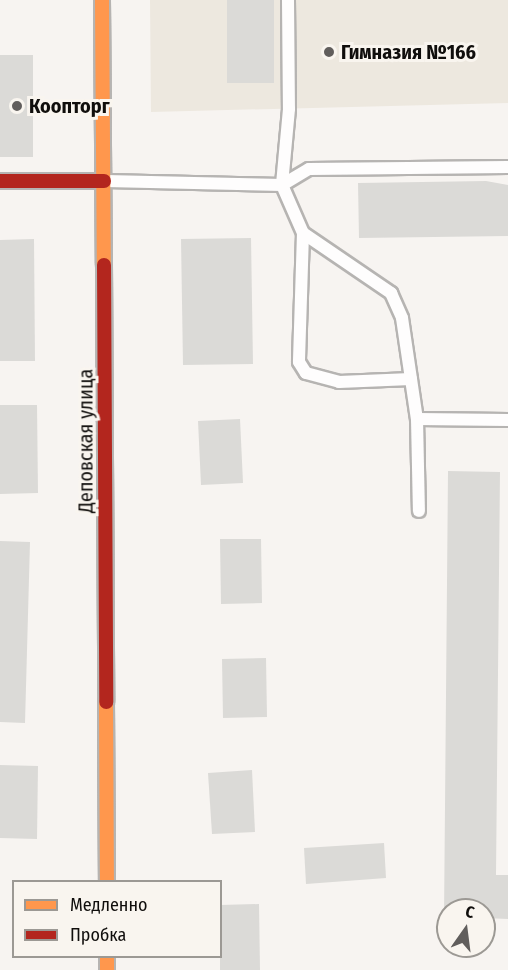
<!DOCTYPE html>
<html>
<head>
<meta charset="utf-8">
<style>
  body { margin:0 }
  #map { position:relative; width:508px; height:970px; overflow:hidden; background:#f7f4f1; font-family:"Fira Sans Condensed",sans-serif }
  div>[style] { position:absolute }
  .built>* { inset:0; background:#ede8df }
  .building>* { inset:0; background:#dbdad7 }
  .roads { filter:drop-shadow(2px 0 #b6b4b2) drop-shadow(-2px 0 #b6b4b2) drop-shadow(0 2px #b6b4b2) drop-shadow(0 -2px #b6b4b2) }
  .lane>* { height:12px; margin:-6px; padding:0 6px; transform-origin:6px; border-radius:6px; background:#fefdfd }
  .slow>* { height:14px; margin:-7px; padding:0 7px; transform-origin:7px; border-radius:7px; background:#ff974d }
  .jam>* { height:14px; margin:-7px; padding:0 7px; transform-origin:7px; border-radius:7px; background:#b3261e }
  .dots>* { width:16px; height:16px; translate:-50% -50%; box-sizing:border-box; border:3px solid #f9f5ef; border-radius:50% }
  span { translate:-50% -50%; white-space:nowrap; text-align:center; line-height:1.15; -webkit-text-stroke:6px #f9f5ef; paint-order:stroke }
  .poi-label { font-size:20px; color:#100e0c; font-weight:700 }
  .left { translate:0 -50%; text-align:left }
  .street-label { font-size:20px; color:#100e0c }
  .legend { position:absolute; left:12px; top:880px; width:210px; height:78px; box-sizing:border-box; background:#f9f5ef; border:2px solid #9c9994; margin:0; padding:8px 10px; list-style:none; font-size:18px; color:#100e0c }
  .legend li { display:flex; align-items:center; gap:12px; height:30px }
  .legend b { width:30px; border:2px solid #9c9994 }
  .north { position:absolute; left:436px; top:898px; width:60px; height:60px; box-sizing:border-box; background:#f9f5ef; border:2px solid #9c9994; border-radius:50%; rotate:14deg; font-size:16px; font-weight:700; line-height:24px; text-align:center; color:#100e0c }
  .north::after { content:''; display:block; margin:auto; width:21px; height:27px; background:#615e5c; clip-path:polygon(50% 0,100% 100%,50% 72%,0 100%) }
</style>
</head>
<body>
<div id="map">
  <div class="built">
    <div style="clip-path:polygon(150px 0,508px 0,508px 103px,151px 112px)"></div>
  </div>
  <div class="building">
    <div style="clip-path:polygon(227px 0,274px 0,274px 83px,227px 83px)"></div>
    <div style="clip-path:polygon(0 55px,33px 55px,33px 157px,0 157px)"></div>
    <div style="clip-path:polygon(486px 181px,508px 185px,508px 236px,359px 238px,358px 183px)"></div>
    <div style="clip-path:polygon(251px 238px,253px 364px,183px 365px,181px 239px)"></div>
    <div style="clip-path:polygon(34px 239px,35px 361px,0 361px,0 240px)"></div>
    <div style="clip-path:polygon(0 405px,37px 405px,38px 493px,0 494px)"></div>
    <div style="clip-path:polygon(240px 419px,243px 483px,201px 485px,198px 421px)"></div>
    <div style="clip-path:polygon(448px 471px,500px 472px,496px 875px,508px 875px,508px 919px,484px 918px,484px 910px,448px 910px,444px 918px)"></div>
    <div style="clip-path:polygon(220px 539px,261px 539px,262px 603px,221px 604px)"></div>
    <div style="clip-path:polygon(0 541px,30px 542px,25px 723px,0 722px)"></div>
    <div style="clip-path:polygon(266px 658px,267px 717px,223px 718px,222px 659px)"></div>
    <div style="clip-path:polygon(0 765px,38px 766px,37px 839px,0 838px)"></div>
    <div style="clip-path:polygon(252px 770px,255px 832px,212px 834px,208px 773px)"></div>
    <div style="clip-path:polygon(384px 843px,386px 878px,306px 884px,304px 848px)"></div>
    <div style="clip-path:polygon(259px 904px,260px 970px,220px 970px,220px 905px)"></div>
  </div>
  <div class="roads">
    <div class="lane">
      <div style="left:288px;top:0;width:109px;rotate:89.5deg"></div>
      <div style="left:289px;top:109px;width:76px;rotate:95.3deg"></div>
      <div style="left:282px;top:185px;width:52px;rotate:66.4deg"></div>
      <div style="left:303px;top:233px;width:107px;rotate:34.3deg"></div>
      <div style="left:391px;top:293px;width:27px;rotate:66deg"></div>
      <div style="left:402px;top:318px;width:102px;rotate:81.6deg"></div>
      <div style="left:417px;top:419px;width:91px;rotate:0.6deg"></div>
      <div style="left:106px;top:181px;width:176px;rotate:1.3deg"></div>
      <div style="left:282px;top:185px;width:31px;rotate:-31deg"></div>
      <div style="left:309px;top:169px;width:199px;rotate:-0.6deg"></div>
      <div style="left:303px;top:233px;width:129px;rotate:91.8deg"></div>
      <div style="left:299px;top:362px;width:13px;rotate:58deg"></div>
      <div style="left:306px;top:373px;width:34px;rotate:15deg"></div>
      <div style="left:339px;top:382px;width:72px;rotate:-2.4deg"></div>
      <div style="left:417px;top:419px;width:92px;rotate:88.8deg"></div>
    </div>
    <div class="slow">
      <div style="left:102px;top:0;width:265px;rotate:89.6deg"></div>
      <div style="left:106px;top:702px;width:180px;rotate:89.7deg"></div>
      <div style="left:107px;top:956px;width:14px;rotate:90deg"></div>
    </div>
    <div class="jam">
      <div style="left:0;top:181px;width:104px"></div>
      <div style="left:104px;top:265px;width:437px;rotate:89.7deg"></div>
    </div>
  </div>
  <div class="dots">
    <div style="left:329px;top:52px;background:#615e5c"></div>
    <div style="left:17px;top:106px;background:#615e5c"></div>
  </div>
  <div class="poi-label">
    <span class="left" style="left:341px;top:52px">Гимназия №166</span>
    <span class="left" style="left:29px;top:106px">Коопторг</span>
  </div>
  <div class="street-label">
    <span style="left:86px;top:441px;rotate:-90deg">Деповская улица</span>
  </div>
  <ul class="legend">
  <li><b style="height:8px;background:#ff974d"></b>Медленно</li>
  <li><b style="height:8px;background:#b3261e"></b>Пробка</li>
  </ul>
  <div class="north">С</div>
</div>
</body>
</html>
